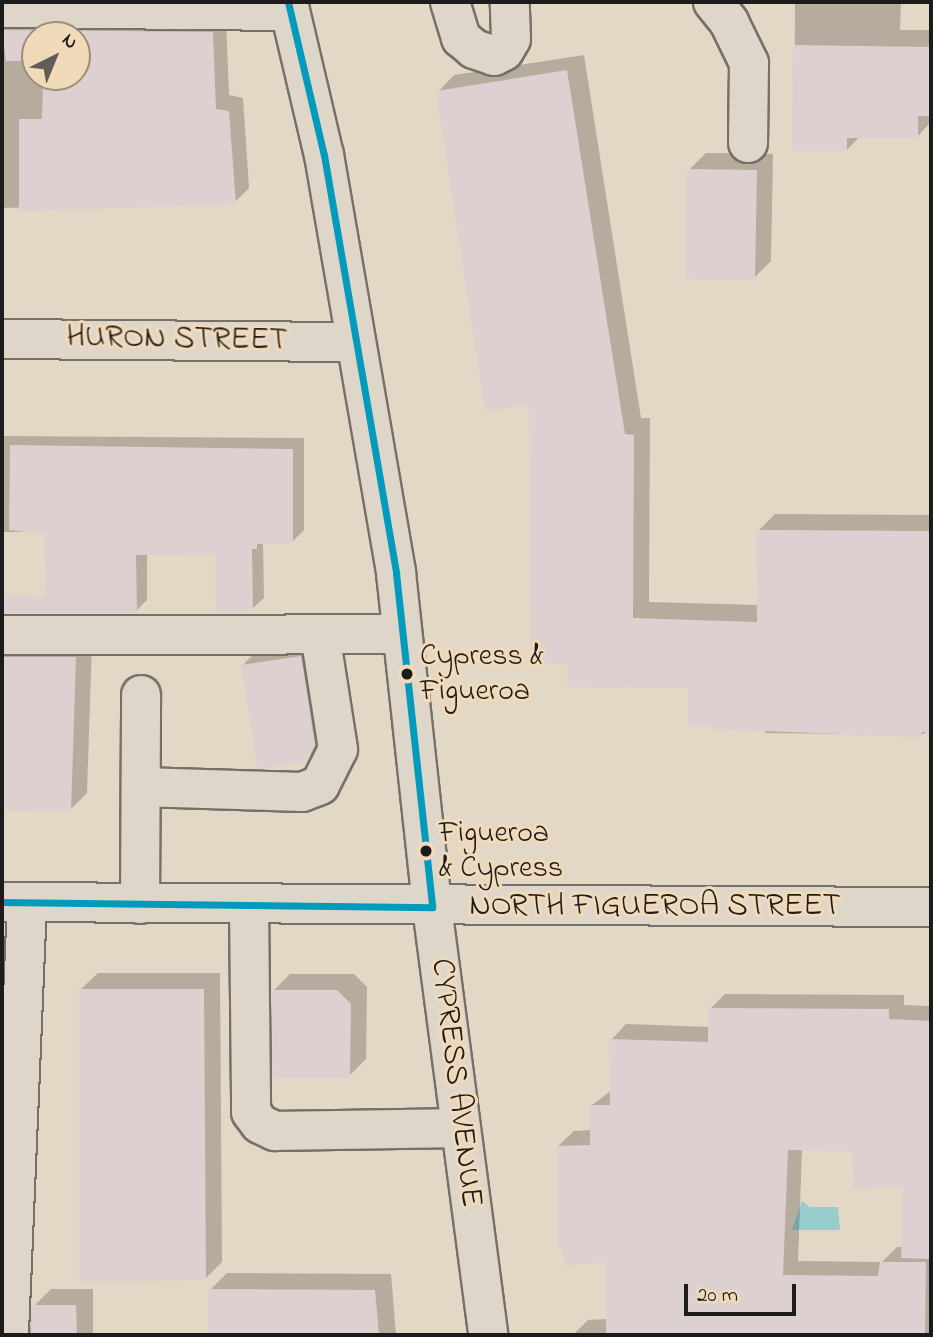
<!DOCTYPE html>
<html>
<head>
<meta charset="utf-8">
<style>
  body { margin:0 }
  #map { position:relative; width:933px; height:1337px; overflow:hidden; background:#e3d7c6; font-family:"Indie Flower",sans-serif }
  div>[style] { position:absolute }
  .water>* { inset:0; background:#98cdce }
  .shadow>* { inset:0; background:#0003 }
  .building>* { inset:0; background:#dcd0d0 }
  .roads { filter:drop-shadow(2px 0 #767068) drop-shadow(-2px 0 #767068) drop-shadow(0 2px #767068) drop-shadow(0 -2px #767068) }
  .minor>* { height:38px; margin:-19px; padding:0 19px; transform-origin:19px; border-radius:19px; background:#dfd6ca }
  .major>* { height:38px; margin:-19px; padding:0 19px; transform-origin:19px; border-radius:19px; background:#dfd6ca }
  .bus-1>* { height:7px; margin:-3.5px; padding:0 3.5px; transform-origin:3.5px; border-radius:3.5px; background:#039bbc }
  .dots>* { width:19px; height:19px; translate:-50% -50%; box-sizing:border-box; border:4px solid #f0dab9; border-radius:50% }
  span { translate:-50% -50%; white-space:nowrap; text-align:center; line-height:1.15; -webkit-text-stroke:6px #f0dab9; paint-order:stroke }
  .bus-label { font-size:30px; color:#1c1c1c }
  .left { translate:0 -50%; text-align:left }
  .street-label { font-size:32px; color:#1c1c1c }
  .frame { position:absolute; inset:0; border:4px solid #1c1c1c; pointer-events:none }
  .north { position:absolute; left:21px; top:21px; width:70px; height:70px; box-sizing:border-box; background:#f0dab9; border:2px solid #9b8e7a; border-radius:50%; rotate:43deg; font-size:19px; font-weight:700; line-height:28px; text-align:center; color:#1c1c1c }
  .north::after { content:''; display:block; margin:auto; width:24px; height:32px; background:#625d58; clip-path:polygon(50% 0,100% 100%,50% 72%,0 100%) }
  .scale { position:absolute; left:684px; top:1284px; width:112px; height:32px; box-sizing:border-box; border:4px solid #1c1c1c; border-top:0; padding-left:9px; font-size:21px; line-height:24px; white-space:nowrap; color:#1c1c1c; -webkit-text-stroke:5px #f0dab9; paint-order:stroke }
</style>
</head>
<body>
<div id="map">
  <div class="water">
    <div style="clip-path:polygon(802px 1201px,810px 1207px,838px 1207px,840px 1230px,792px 1230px)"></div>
  </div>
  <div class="shadow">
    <div style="clip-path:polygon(795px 2px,901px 2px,900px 30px,931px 30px,931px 122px,917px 137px,860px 136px,847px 150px,794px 149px)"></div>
    <div style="clip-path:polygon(evenodd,2px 7px,226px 18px,229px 95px,243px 98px,249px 188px,235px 202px,2px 208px,2px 7px,35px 35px,77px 35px,77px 77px,35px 77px,35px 35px)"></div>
    <div style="clip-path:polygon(584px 55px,641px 418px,650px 418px,649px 602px,759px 605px,758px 531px,775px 514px,931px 515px,931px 730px,921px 735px,765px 733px,765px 729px,690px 686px,569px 663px,531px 402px,438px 92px,454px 75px)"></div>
    <div style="clip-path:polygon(706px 153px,773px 154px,771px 261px,754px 278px,689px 170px)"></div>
    <div style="clip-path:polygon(2px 436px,304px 438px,304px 530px,292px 542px,263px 542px,264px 598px,252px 609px,217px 552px,147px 553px,147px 600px,136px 611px,46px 532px,2px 532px)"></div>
    <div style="clip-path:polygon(318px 640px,324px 742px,307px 759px,243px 665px,259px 648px)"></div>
    <div style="clip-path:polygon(92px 642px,87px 793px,70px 810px,2px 811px,2px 643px)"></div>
    <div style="clip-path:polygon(2px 971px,8px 971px,2px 1292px)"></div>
    <div style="clip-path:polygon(98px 973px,220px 973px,222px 1262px,205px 1279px,81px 989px)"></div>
    <div style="clip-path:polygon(290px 974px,354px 974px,367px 987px,366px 1059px,349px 1076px,273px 991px)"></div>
    <div style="clip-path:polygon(evenodd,725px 994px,904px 995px,904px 1005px,931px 1006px,931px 1335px,573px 1335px,588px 1320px,608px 1319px,608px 1260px,558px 1146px,574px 1131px,592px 1130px,592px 1105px,612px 1090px,611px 1040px,626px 1024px,710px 1027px,710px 1009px,725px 994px,802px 1149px,854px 1149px,905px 1185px,903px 1247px,897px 1247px,882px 1262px,798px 1261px,802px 1149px)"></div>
    <div style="clip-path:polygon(227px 1273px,391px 1274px,396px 1335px,210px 1335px,210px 1290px)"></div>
    <div style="clip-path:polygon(51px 1289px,93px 1289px,93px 1335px,29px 1335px,34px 1306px)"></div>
  </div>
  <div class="building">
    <div style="clip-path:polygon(2px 30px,213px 32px,216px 109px,229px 111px,236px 204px,19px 211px,19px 119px,42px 119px,43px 77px,77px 77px,77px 35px,35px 35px,35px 61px,6px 61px)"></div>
    <div style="clip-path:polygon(793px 45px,931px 47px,931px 116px,918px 116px,918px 138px,847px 138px,847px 151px,792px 151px)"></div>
    <div style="clip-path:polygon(567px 70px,625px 434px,634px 435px,633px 618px,757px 622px,756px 530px,931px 531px,931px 732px,922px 732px,921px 737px,710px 729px,710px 725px,688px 725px,688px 688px,567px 687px,568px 664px,531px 662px,529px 404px,485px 411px,436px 91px)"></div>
    <div style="clip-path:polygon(687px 169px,757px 170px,755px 280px,685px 279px)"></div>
    <div style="clip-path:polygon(10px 445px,293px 449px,293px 543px,257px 544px,257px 549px,252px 549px,253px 611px,216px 611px,215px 554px,136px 555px,137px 613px,2px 613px,2px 595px,45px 596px,44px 534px,9px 530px)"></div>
    <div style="clip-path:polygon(301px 656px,315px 745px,308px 761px,258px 769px,241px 665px)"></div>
    <div style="clip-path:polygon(2px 657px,76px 657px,71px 812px,2px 811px)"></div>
    <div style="clip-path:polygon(79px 989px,204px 989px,206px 1280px,79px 1281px)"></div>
    <div style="clip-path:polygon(272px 990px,337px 990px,351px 1004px,350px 1078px,273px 1078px)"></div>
    <div style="clip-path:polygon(708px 1008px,889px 1009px,889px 1019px,931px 1021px,931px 1259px,901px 1258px,903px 1187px,853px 1189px,852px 1151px,788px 1150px,783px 1275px,878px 1276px,880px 1262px,926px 1262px,925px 1335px,606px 1335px,606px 1262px,564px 1265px,563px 1247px,557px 1247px,557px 1146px,590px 1145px,590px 1105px,610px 1105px,609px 1039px,708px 1042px)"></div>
    <div style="clip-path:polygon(208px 1289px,375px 1290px,379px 1335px,208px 1335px)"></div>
    <div style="clip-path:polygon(32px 1305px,76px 1305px,77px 1335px,31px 1335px)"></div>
  </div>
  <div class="roads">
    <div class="minor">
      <div style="left:288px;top:2px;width:157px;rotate:76.8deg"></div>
      <div style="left:324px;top:155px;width:424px;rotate:80.2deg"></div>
      <div style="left:396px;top:573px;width:336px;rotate:83.8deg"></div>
      <div style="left:432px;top:907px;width:432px;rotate:82.5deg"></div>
      <div style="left:450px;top:2px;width:38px;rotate:73deg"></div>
      <div style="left:461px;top:38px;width:17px;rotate:40deg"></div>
      <div style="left:474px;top:49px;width:21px;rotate:19deg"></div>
      <div style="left:494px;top:56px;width:11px;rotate:-27deg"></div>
      <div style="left:504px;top:51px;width:14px;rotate:-60deg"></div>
      <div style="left:511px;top:39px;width:37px;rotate:-92deg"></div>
      <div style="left:713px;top:2px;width:26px;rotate:51deg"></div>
      <div style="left:729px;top:22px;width:46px;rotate:64deg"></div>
      <div style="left:749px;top:63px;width:80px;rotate:90.7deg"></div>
      <div style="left:2px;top:8px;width:288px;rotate:0.6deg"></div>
      <div style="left:2px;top:339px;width:351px;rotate:0.5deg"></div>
      <div style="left:2px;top:635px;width:400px;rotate:-0.1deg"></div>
      <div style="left:141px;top:787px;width:161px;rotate:1.8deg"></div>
      <div style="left:302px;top:792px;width:19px;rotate:-21deg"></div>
      <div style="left:320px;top:785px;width:40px;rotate:-63.4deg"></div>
      <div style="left:338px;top:749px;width:116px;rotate:-98.9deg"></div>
      <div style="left:140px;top:904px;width:209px;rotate:-89.7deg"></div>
      <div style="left:249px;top:905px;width:207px;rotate:89.4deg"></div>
      <div style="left:251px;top:1112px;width:15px;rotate:53deg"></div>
      <div style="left:260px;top:1124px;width:17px;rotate:25deg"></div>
      <div style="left:275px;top:1131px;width:186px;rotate:-0.9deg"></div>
      <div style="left:9px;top:1332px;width:430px;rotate:-87.6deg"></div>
    </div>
    <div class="major">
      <div style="left:2px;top:902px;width:929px;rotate:0.31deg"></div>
    </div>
  </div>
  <div class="bus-1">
    <div style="left:288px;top:2px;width:157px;rotate:76.8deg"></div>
    <div style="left:324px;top:155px;width:424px;rotate:80.2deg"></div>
    <div style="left:396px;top:573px;width:336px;rotate:83.8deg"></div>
    <div style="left:2px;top:902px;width:430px;rotate:0.7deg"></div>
  </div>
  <div class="dots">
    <div style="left:407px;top:674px;background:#1c1c1c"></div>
    <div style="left:426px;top:851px;background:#1c1c1c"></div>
  </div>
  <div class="bus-label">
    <span class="left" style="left:420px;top:674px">Cypress &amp;<br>Figueroa</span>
    <span class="left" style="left:439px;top:851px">Figueroa<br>&amp; Cypress</span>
  </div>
  <div class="street-label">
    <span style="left:177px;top:340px;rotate:1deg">HURON STREET</span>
    <span style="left:655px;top:907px">NORTH FIGUEROA STREET</span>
    <span style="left:455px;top:1083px;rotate:83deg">CYPRESS AVENUE</span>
  </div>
  <div class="frame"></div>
  <div class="north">N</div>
  <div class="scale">20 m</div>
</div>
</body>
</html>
